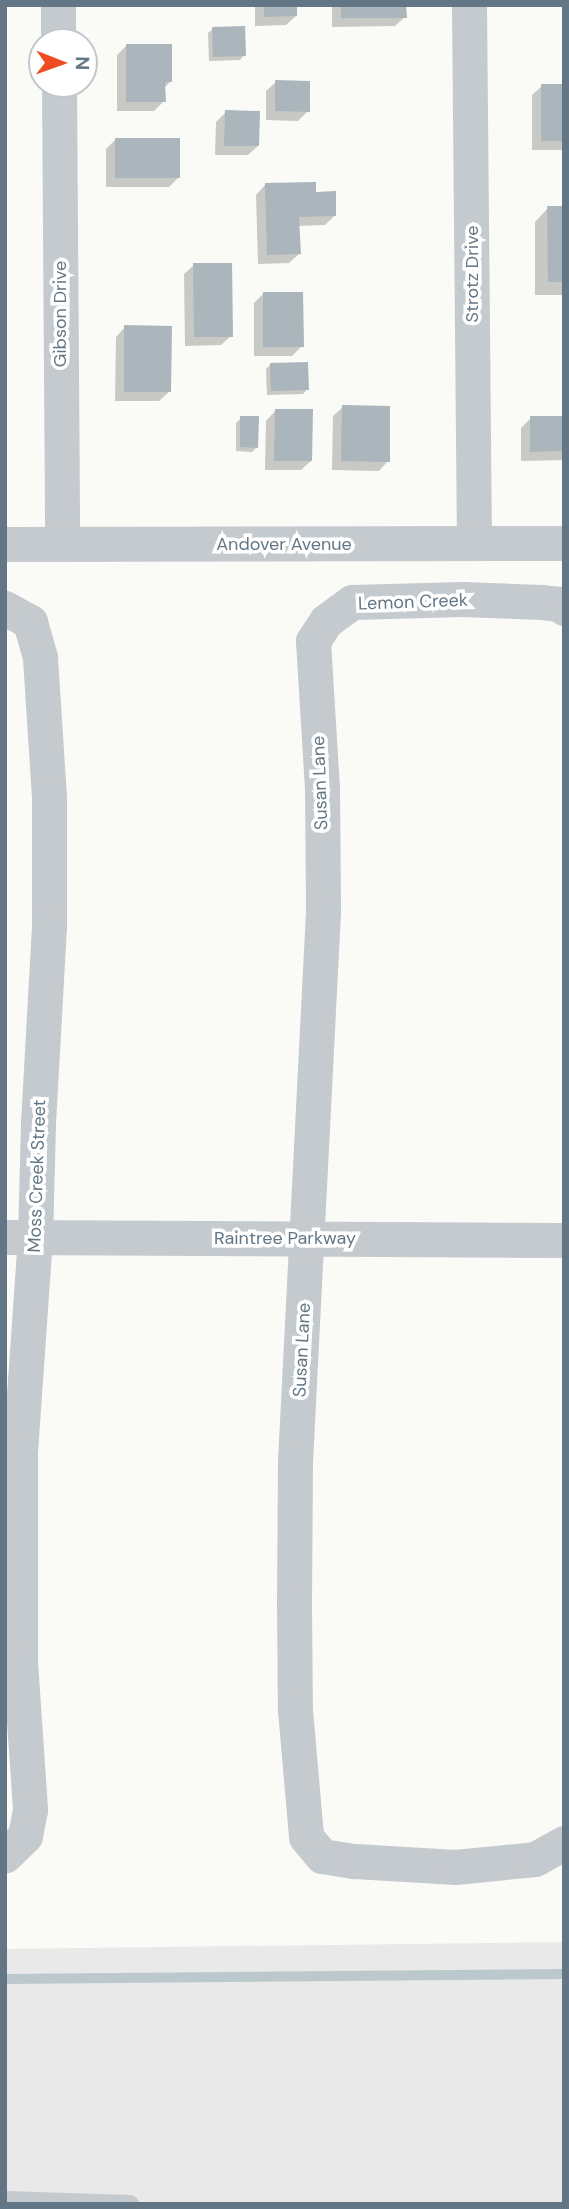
<!DOCTYPE html>
<html>
<head>
<meta charset="utf-8">
<style>
  body { margin:0 }
  #map { position:relative; width:569px; height:2209px; overflow:hidden; background:#fafaf7; font-family:"DM Sans",sans-serif }
  div>[style] { position:absolute }
  .built>* { inset:0; background:#e8e9e8 }
  .shadow>* { inset:0; background:#0003 }
  .stream>* { height:10px; margin:-5px; padding:0 5px; transform-origin:5px; border-radius:5px; background:#bbc9cc }
  .building>* { inset:0; background:#abb5bc }
  .lane>* { height:18px; margin:-9px; padding:0 9px; transform-origin:9px; border-radius:9px; background:#c5cace }
  .street>* { height:35px; margin:-17.5px; padding:0 17.5px; transform-origin:17.5px; border-radius:17.5px; background:#c5cace }
  span { translate:-50% -50%; white-space:nowrap; text-align:center; line-height:1.15; -webkit-text-stroke:7px #fff; paint-order:stroke }
  .street-label { font-size:18px; color:#627685 }
  .frame { position:absolute; inset:0; border:7px solid #627685; pointer-events:none }
  .north { position:absolute; left:28px; top:28px; width:70px; height:70px; box-sizing:border-box; background:#fff; border:2px solid #c0c8ce; border-radius:50%; rotate:91deg; font-size:19px; font-weight:700; line-height:28px; text-align:center; color:#627685 }
  .north::after { content:''; display:block; margin:auto; width:24px; height:32px; background:#f04c21; clip-path:polygon(50% 0,100% 100%,50% 72%,0 100%) }
</style>
</head>
<body>
<div id="map">
  <div class="built">
    <div style="clip-path:polygon(564px 1942px,564px 2204px,5px 2204px,5px 1949px)"></div>
  </div>
  <div class="shadow">
    <div style="clip-path:polygon(255px 5px,295px 5px,296px 16px,286px 25px,255px 26px)"></div>
    <div style="clip-path:polygon(332px 5px,404px 5px,405px 17px,395px 26px,332px 27px)"></div>
    <div style="clip-path:polygon(213px 29px,244px 55px,240px 60px,209px 61px,208px 33px)"></div>
    <div style="clip-path:polygon(127px 45px,170px 82px,164px 88px,164px 101px,154px 111px,117px 111px,117px 55px)"></div>
    <div style="clip-path:polygon(276px 82px,308px 111px,298px 121px,266px 120px,266px 91px)"></div>
    <div style="clip-path:polygon(542px 86px,564px 86px,564px 150px,532px 150px,532px 95px)"></div>
    <div style="clip-path:polygon(226px 112px,258px 146px,248px 155px,215px 155px,216px 122px)"></div>
    <div style="clip-path:polygon(116px 139px,179px 177px,169px 187px,106px 187px,106px 149px)"></div>
    <div style="clip-path:polygon(265px 185px,314px 194px,335px 215px,325px 225px,298px 226px,299px 254px,289px 263px,258px 264px,256px 195px)"></div>
    <div style="clip-path:polygon(548px 208px,564px 208px,564px 295px,535px 295px,535px 222px)"></div>
    <div style="clip-path:polygon(194px 265px,231px 336px,221px 345px,185px 346px,184px 274px)"></div>
    <div style="clip-path:polygon(264px 293px,302px 346px,292px 356px,254px 356px,254px 303px)"></div>
    <div style="clip-path:polygon(125px 327px,169px 392px,159px 401px,115px 401px,116px 337px)"></div>
    <div style="clip-path:polygon(271px 364px,307px 389px,303px 394px,267px 395px,266px 369px)"></div>
    <div style="clip-path:polygon(343px 407px,388px 461px,379px 471px,332px 470px,333px 416px)"></div>
    <div style="clip-path:polygon(275px 411px,311px 461px,301px 470px,265px 470px,266px 421px)"></div>
    <div style="clip-path:polygon(241px 418px,257px 447px,252px 452px,236px 451px,236px 423px)"></div>
    <div style="clip-path:polygon(531px 418px,564px 418px,564px 460px,521px 461px,521px 428px)"></div>
  </div>
  <div class="stream">
    <div style="left:5px;top:1979px;width:559px;rotate:-0.51deg"></div>
  </div>
  <div class="building">
    <div style="clip-path:polygon(264px 5px,297px 5px,297px 16px,264px 17px)"></div>
    <div style="clip-path:polygon(341px 5px,406px 5px,407px 18px,341px 18px)"></div>
    <div style="clip-path:polygon(245px 26px,246px 56px,213px 57px,212px 27px)"></div>
    <div style="clip-path:polygon(126px 44px,172px 44px,172px 82px,165px 82px,166px 102px,126px 102px)"></div>
    <div style="clip-path:polygon(275px 80px,310px 81px,310px 112px,275px 111px)"></div>
    <div style="clip-path:polygon(541px 84px,564px 84px,564px 141px,541px 141px)"></div>
    <div style="clip-path:polygon(225px 110px,260px 111px,259px 146px,224px 146px)"></div>
    <div style="clip-path:polygon(115px 138px,180px 138px,180px 178px,115px 178px)"></div>
    <div style="clip-path:polygon(316px 182px,316px 192px,336px 191px,336px 216px,299px 217px,301px 254px,267px 255px,265px 183px)"></div>
    <div style="clip-path:polygon(547px 206px,564px 206px,564px 282px,548px 282px)"></div>
    <div style="clip-path:polygon(193px 263px,232px 263px,233px 337px,194px 337px)"></div>
    <div style="clip-path:polygon(263px 292px,303px 292px,304px 347px,263px 347px)"></div>
    <div style="clip-path:polygon(124px 325px,172px 326px,171px 392px,124px 392px)"></div>
    <div style="clip-path:polygon(308px 362px,309px 390px,271px 391px,270px 363px)"></div>
    <div style="clip-path:polygon(342px 405px,390px 406px,390px 462px,341px 461px)"></div>
    <div style="clip-path:polygon(275px 409px,313px 409px,312px 461px,274px 461px)"></div>
    <div style="clip-path:polygon(240px 416px,259px 416px,258px 448px,240px 447px)"></div>
    <div style="clip-path:polygon(530px 416px,564px 416px,564px 451px,530px 452px)"></div>
  </div>
  <div class="lane">
    <div style="left:5px;top:2200px;width:125px;rotate:1.8deg"></div>
  </div>
  <div class="street">
    <div style="left:58px;top:5px;width:37px;rotate:90deg"></div>
    <div style="left:469px;top:5px;width:538px;rotate:89.47deg"></div>
    <div style="left:59px;top:84px;width:460px;rotate:89.6deg"></div>
    <div style="left:5px;top:544px;width:559px;rotate:-0.1deg"></div>
    <div style="left:5px;top:608px;width:29px;rotate:29deg"></div>
    <div style="left:30px;top:622px;width:37px;rotate:74deg"></div>
    <div style="left:40px;top:658px;width:139px;rotate:86.3deg"></div>
    <div style="left:49px;top:797px;width:129px;rotate:90deg"></div>
    <div style="left:49px;top:926px;width:198px;rotate:93.2deg"></div>
    <div style="left:38px;top:1124px;width:113px;rotate:91.5deg"></div>
    <div style="left:35px;top:1237px;width:213px;rotate:94deg"></div>
    <div style="left:20px;top:1449px;width:213px;rotate:90deg"></div>
    <div style="left:20px;top:1662px;width:148px;rotate:86.1deg"></div>
    <div style="left:30px;top:1810px;width:26px;rotate:101deg"></div>
    <div style="left:25px;top:1836px;width:28px;rotate:136deg"></div>
    <div style="left:564px;top:608px;width:6px;rotate:-135deg"></div>
    <div style="left:560px;top:604px;width:18px;rotate:-174deg"></div>
    <div style="left:542px;top:602px;width:80px;rotate:-177.9deg"></div>
    <div style="left:462px;top:599px;width:110px;rotate:178.4deg"></div>
    <div style="left:352px;top:602px;width:32px;rotate:144deg"></div>
    <div style="left:326px;top:621px;width:24px;rotate:123deg"></div>
    <div style="left:313px;top:641px;width:147px;rotate:86.5deg"></div>
    <div style="left:322px;top:788px;width:124px;rotate:89.5deg"></div>
    <div style="left:323px;top:912px;width:549px;rotate:92.92deg"></div>
    <div style="left:295px;top:1460px;width:143px;rotate:90.4deg"></div>
    <div style="left:294px;top:1603px;width:107px;rotate:89.5deg"></div>
    <div style="left:295px;top:1710px;width:127px;rotate:85deg"></div>
    <div style="left:306px;top:1837px;width:25px;rotate:50deg"></div>
    <div style="left:322px;top:1856px;width:33px;rotate:9deg"></div>
    <div style="left:355px;top:1861px;width:100px;rotate:3.4deg"></div>
    <div style="left:455px;top:1867px;width:80px;rotate:-5.7deg"></div>
    <div style="left:535px;top:1859px;width:33px;rotate:-29deg"></div>
    <div style="left:5px;top:1237px;width:559px;rotate:0.31deg"></div>
  </div>
  <div class="street-label">
    <span style="left:472px;top:274px;rotate:-90deg">Strotz Drive</span>
    <span style="left:60px;top:314px;rotate:-90deg">Gibson Drive</span>
    <span style="left:284px;top:544px">Andover Avenue</span>
    <span style="left:413px;top:602px;rotate:-2deg">Lemon Creek</span>
    <span style="left:320px;top:783px;rotate:-92deg">Susan Lane</span>
    <span style="left:37px;top:1176px;rotate:-88deg">Moss Creek Street</span>
    <span style="left:285px;top:1238px">Raintree Parkway</span>
    <span style="left:302px;top:1350px;rotate:-87deg">Susan Lane</span>
  </div>
  <div class="frame"></div>
  <div class="north">N</div>
</div>
</body>
</html>
